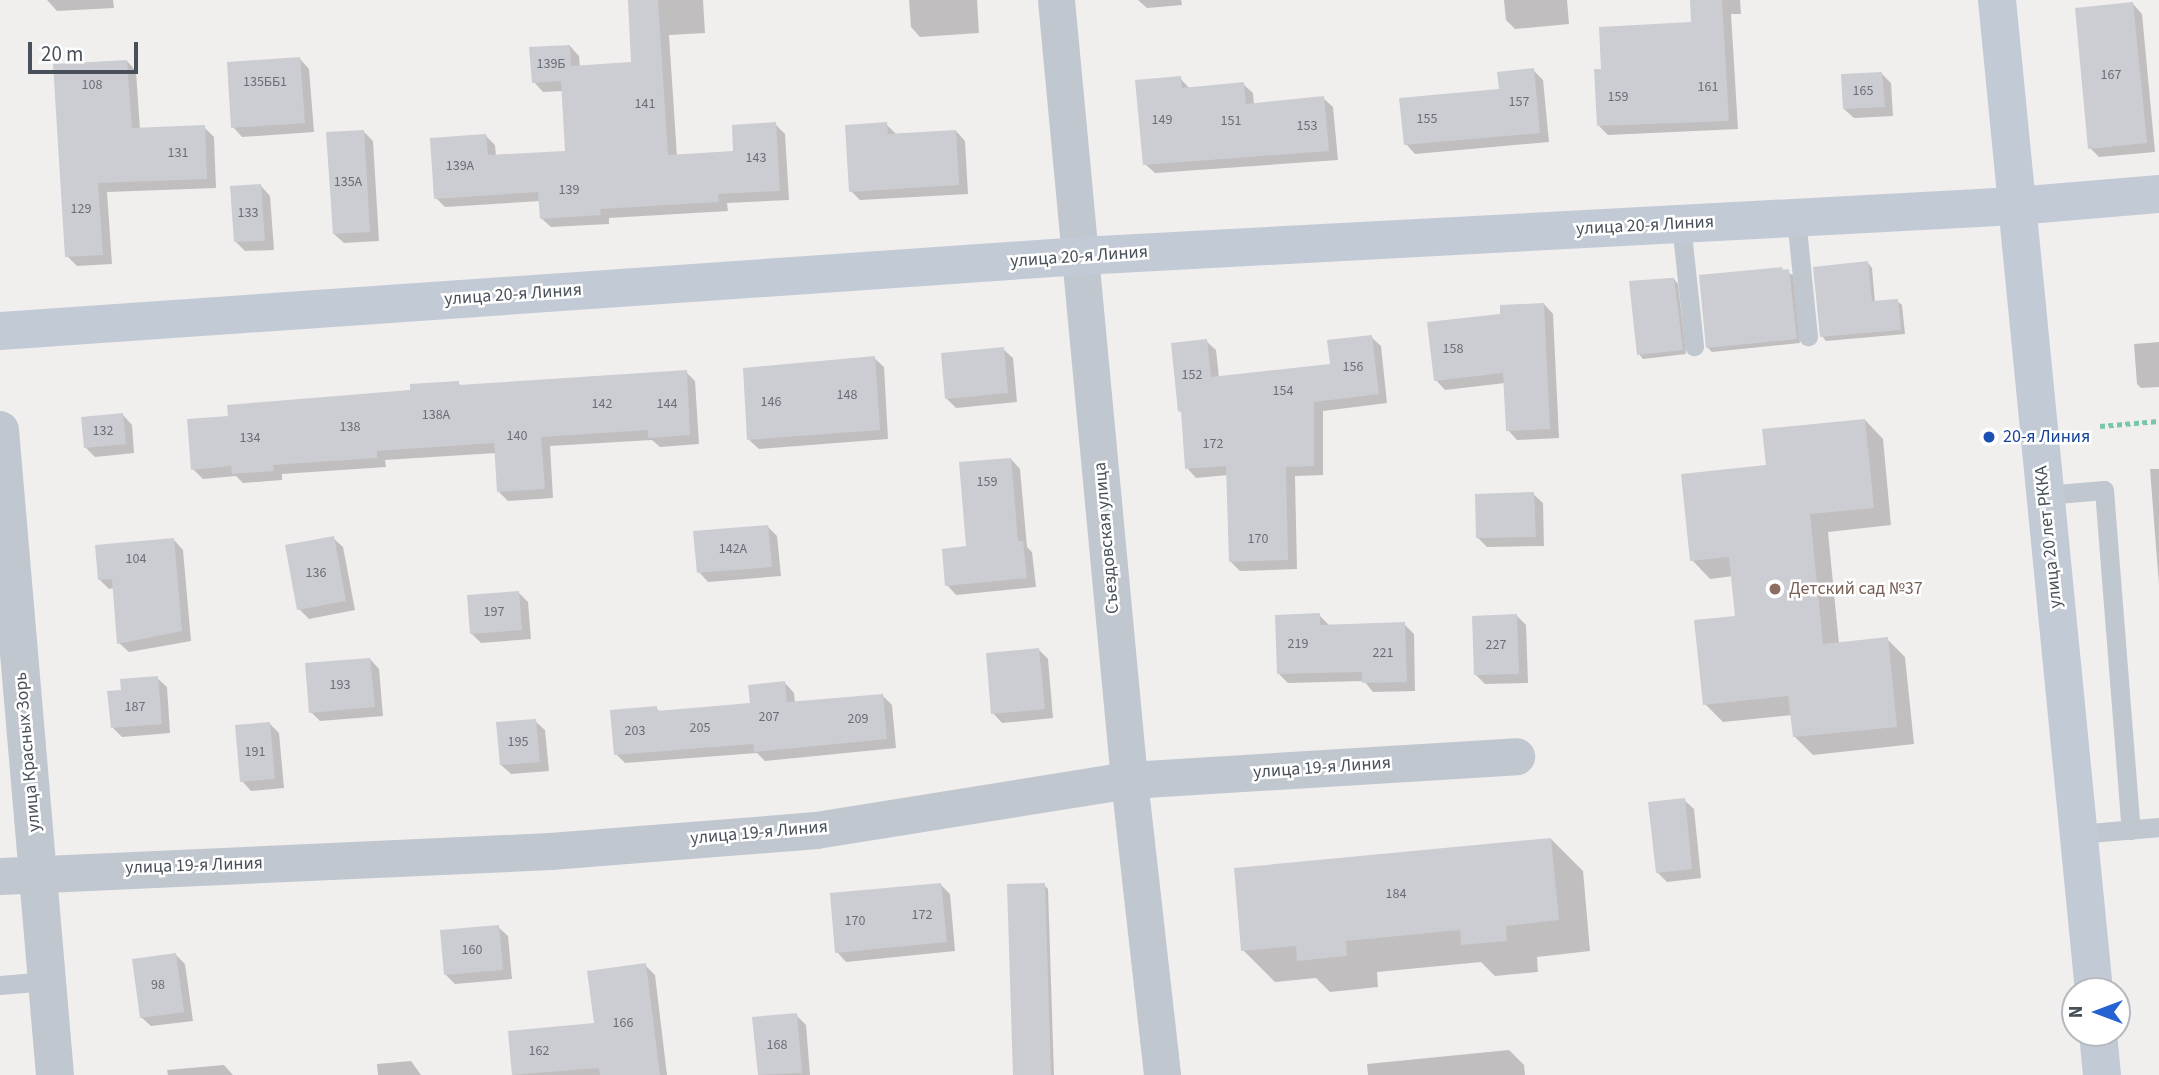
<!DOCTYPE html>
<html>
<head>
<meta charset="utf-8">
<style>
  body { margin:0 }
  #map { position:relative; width:2159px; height:1075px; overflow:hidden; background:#f1eeee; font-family:"Source Sans 3",sans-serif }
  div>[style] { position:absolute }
  .shadow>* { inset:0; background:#0003 }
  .building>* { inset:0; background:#cccdd2 }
  .path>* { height:4.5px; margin-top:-2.25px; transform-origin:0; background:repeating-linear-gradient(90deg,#7ac7a7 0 5px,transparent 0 8.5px) }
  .service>* { height:19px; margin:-9.5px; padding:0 9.5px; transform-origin:9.5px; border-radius:9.5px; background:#c0c7cf }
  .minor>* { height:37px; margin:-18.5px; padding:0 18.5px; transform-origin:18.5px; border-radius:18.5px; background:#c0c7cf }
  .tertiary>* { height:38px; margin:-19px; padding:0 19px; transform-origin:19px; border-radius:19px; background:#c0c7cf }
  .secondary>* { height:38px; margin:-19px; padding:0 19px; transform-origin:19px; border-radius:19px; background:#c2cad6 }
  .dots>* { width:19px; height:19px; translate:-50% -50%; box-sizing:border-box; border:4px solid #fff; border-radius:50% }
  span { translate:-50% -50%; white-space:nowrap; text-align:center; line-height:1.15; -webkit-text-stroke:5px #fff; paint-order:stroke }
  .number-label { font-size:14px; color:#696f78 }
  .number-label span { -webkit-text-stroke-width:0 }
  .street-label { font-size:18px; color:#48505a }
  .transit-label { font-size:18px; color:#164399 }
  .left { translate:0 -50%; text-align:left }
  .education-label { font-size:18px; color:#785e54 }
  .north { position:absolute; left:2061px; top:977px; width:70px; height:70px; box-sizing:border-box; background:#fff; border:2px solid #b6b9bd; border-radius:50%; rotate:270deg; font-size:19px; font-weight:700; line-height:28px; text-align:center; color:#48505a }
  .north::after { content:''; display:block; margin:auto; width:24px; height:32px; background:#2663d2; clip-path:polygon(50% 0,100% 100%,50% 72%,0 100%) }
  .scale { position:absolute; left:28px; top:42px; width:110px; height:32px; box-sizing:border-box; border:4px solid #48505a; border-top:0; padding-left:9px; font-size:21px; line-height:24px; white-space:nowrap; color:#48505a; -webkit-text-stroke:5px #fff; paint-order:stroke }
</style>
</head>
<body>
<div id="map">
  <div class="shadow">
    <div style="clip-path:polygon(47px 0,113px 0,114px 8px,57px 11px)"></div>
    <div style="clip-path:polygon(629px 0,703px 0,705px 33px,669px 35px,677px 157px,735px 153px,775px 124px,785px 134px,789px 200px,727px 203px,728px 211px,609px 218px,609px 224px,551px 227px,541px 218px,540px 201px,445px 207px,436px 198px,486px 136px,495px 145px,496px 157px,567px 152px,563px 91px,543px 92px,534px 82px,570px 46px,579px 56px,580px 67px,633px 64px)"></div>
    <div style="clip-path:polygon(909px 0,977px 0,979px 33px,920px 37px,911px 27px)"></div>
    <div style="clip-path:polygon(1138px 0,1181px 0,1182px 5px,1147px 8px)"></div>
    <div style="clip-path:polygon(1504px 0,1567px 0,1569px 24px,1515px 29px,1506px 20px)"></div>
    <div style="clip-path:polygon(1692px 0,1740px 0,1741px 14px,1731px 14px,1738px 129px,1608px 135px,1599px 126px,1603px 71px,1693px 23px)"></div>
    <div style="clip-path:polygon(2133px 4px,2142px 14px,2155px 152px,2099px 157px,2090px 148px)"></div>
    <div style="clip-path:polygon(300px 59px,309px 69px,314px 132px,242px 137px,233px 127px)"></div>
    <div style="clip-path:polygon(127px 61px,136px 71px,140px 130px,204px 127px,214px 137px,216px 188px,107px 192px,112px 264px,77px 266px,67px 256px)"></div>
    <div style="clip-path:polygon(1533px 70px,1543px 80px,1549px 142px,1415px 154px,1406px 144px)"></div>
    <div style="clip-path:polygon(1882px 74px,1891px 83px,1893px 116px,1854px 118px,1844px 109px)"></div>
    <div style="clip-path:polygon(1180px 78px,1190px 89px,1243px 84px,1253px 93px,1254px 105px,1323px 98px,1333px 107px,1338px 160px,1155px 173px,1145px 164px)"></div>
    <div style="clip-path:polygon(886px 124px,896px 134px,956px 131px,965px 141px,968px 194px,860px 200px,851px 191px)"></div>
    <div style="clip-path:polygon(363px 131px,373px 141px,379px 241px,344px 243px,334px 234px)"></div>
    <div style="clip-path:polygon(261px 186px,270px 196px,274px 250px,245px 251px,236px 242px)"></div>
    <div style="clip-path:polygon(1868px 263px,1872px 268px,1875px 303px,1897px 301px,1902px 305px,1905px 334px,1826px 341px,1822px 336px)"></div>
    <div style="clip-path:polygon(1784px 271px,1793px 275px,1800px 343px,1712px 352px,1707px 347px)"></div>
    <div style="clip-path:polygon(1674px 279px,1678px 284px,1686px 354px,1643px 359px,1639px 354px)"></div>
    <div style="clip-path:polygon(1544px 304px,1553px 314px,1559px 438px,1517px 440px,1508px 430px,1505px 383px,1445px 390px,1436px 380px,1502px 315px)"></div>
    <div style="clip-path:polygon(1371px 337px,1381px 346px,1387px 403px,1323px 411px,1323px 475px,1295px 476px,1297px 569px,1240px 571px,1230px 561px,1228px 475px,1196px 478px,1187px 468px,1183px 414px,1180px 411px,1206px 341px,1216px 350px,1219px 378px,1332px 366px)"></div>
    <div style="clip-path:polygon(2159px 342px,2159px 387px,2141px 388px,2137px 384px,2134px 344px)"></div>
    <div style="clip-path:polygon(1003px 349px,1013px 358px,1017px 402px,956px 408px,947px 399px)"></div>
    <div style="clip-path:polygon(874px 358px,884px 367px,888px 439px,759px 449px,749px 440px)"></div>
    <div style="clip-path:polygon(686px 372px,695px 381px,699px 444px,660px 447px,652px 440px,550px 446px,553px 498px,508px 501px,498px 491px,496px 453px,385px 460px,386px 467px,282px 474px,282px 480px,243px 483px,236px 476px,203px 479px,193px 469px,230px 417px,458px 383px,462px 387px)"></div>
    <div style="clip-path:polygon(123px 415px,132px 425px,134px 453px,95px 457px,85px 447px)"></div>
    <div style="clip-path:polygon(1865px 420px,1883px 439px,1891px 525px,1828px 532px,1839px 644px,1887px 639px,1905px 657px,1914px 744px,1813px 755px,1794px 736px,1792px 715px,1723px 722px,1705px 704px,1737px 618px,1733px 576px,1710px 579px,1692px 560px,1768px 467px)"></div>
    <div style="clip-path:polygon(1011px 459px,1020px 469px,1027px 547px,1032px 552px,1036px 587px,956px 595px,947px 585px)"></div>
    <div style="clip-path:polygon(2150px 469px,2159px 469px,2159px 585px)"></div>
    <div style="clip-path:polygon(1533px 494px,1543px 503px,1544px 546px,1487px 547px,1478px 538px)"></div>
    <div style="clip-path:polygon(768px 527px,777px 536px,781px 576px,708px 582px,699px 572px)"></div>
    <div style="clip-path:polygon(333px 538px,343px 547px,355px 610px,309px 619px,299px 609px)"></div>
    <div style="clip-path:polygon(174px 540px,183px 550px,191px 641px,129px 652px,119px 643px,114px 588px,109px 589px,99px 579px)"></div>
    <div style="clip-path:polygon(518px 592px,528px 602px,531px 639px,481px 643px,471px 633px)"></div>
    <div style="clip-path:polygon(1319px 615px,1329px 625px,1404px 624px,1414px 634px,1415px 691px,1373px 692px,1364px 681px,1288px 683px,1279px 674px)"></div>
    <div style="clip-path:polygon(1517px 616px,1526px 625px,1528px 683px,1485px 684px,1476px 675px)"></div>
    <div style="clip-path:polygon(1039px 650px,1048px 659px,1053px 718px,1002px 723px,993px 713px)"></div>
    <div style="clip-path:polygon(370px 659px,379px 669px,383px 716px,320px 721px,311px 712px)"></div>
    <div style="clip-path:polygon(157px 678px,167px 687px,170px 733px,122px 737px,113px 728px,123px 691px)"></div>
    <div style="clip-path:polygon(785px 683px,794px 693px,795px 703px,883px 696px,892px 705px,896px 748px,765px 761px,757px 753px,625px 763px,616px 754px,656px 708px,661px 713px,752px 705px)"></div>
    <div style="clip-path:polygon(535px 721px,545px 730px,549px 771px,511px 774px,501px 765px)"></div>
    <div style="clip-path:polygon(269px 723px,279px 733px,284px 788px,251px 791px,242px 781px)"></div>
    <div style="clip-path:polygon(1684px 800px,1694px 809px,1701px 878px,1667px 882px,1657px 872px)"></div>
    <div style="clip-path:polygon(1551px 839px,1583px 871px,1590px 951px,1537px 957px,1538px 972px,1495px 976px,1481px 962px,1377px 972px,1378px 987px,1330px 992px,1316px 978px,1275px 982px,1243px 950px)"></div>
    <div style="clip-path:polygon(941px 885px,950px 894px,955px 951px,846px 962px,837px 952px)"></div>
    <div style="clip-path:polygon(1044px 885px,1048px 889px,1054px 1075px,1015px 1075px)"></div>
    <div style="clip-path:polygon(498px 927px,508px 936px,512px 979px,455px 984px,446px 975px)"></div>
    <div style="clip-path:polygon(176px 955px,185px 964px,193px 1021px,151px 1026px,141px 1017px)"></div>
    <div style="clip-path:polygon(645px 965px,655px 975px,667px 1075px,513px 1075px,509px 1033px,596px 1025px)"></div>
    <div style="clip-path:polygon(796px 1015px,806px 1025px,810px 1075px,759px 1075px,754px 1019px)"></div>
    <div style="clip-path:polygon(1509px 1050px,1524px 1065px,1525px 1075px,1368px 1075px,1367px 1064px)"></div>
    <div style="clip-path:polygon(411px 1061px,421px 1075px,378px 1075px,377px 1064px)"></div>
    <div style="clip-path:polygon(224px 1065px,233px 1075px,168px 1075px,167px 1070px)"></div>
  </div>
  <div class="building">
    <div style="clip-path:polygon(628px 0,658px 0,668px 155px,733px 151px,732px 125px,776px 122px,780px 191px,718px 194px,719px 202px,600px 209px,601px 215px,540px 219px,538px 192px,434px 199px,430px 138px,486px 134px,488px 155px,565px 151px,561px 81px,532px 83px,529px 47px,570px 45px,571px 66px,631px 62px)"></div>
    <div style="clip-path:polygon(1690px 0,1722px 0,1729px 121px,1597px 126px,1594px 69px,1601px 69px,1599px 27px,1691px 22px)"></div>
    <div style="clip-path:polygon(2133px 2px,2147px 143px,2088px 149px,2075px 8px)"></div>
    <div style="clip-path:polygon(300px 57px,305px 123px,231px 128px,227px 62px)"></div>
    <div style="clip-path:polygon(127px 60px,132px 128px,205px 125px,207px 179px,98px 183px,103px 255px,65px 257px,53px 64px)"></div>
    <div style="clip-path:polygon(1534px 68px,1540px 133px,1404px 145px,1399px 98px,1499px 89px,1497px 72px)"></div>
    <div style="clip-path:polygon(1882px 72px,1885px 107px,1843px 109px,1841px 74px)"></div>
    <div style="clip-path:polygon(1181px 76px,1182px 88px,1244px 82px,1246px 104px,1324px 96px,1329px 151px,1143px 165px,1135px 80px)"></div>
    <div style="clip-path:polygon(887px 122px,888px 134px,956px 130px,959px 185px,849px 192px,845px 125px)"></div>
    <div style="clip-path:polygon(364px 130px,370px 232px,333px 234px,326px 132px)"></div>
    <div style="clip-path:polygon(261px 184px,265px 241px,234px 242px,230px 186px)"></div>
    <div style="clip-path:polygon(1868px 261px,1872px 301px,1898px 299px,1901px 330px,1820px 337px,1813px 267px)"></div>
    <div style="clip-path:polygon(1782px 267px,1783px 270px,1789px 269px,1797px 339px,1706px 348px,1699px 275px)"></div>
    <div style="clip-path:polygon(1670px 278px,1674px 278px,1683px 350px,1637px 355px,1629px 281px)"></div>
    <div style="clip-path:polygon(1544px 303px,1550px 429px,1506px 431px,1503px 373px,1434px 381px,1427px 322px,1500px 314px,1500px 305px)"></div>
    <div style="clip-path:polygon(1372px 335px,1379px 394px,1314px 402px,1314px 466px,1286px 467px,1288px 560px,1229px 562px,1226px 466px,1185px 469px,1181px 411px,1178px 412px,1171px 343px,1207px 339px,1211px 377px,1330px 364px,1327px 340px)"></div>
    <div style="clip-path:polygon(1004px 347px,1008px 393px,945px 399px,941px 353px)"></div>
    <div style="clip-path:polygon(875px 356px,880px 430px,747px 440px,743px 368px)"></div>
    <div style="clip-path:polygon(687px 370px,690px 435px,648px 438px,648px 430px,541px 437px,545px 489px,497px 492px,494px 443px,377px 451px,377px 458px,273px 465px,274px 471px,232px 474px,231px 466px,191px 470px,187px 419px,228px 416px,227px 405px,410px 390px,410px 384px,459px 381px,459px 385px)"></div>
    <div style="clip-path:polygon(123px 413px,126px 444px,84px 448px,81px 417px)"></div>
    <div style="clip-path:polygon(1865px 419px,1874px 508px,1810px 514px,1823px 644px,1888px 637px,1897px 727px,1793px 737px,1788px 696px,1703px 705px,1694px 620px,1735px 616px,1729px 557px,1690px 561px,1681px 474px,1766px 465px,1762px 429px)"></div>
    <div style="clip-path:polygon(1011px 458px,1018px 541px,1023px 541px,1027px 578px,945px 586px,942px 549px,966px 546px,959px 462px)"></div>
    <div style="clip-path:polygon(1534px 492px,1536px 537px,1476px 538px,1475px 494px)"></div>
    <div style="clip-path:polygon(768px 525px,772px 567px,697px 573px,693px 531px)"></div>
    <div style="clip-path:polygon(334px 536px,346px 601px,297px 610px,285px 545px)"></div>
    <div style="clip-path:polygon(174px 538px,182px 631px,117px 644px,112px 579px,98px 580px,95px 545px)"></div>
    <div style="clip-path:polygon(519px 591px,522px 630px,470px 634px,467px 595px)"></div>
    <div style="clip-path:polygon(1320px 613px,1320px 625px,1405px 622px,1407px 682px,1362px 683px,1362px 672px,1277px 674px,1275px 615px)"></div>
    <div style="clip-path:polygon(1517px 614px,1519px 674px,1474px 675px,1472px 616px)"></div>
    <div style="clip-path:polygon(1039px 648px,1045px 709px,991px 714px,986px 653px)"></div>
    <div style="clip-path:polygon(370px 658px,375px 707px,309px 713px,305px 663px)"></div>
    <div style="clip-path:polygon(158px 676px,162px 724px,111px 728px,107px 691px,121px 690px,120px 679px)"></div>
    <div style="clip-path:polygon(785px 681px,787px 702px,883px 694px,887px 739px,754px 752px,753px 744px,614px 755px,610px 710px,657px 706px,657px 711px,750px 703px,748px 685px)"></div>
    <div style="clip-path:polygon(536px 719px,540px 762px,500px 765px,496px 722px)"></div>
    <div style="clip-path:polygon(270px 722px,275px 779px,240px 782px,235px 725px)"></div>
    <div style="clip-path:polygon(1685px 798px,1692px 869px,1656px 873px,1648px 802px)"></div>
    <div style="clip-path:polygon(1551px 838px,1559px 920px,1506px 926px,1507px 941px,1461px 945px,1460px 930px,1346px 941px,1347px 956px,1297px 961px,1296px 946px,1241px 951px,1234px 868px)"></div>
    <div style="clip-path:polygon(941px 883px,947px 942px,835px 953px,830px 893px)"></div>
    <div style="clip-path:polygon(1045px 883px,1051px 1075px,1013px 1075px,1007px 884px)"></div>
    <div style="clip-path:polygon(499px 925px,503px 970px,444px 975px,440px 930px)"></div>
    <div style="clip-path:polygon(176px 953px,184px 1012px,140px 1018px,132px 959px)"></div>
    <div style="clip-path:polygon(646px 963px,660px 1075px,600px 1075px,599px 1068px,512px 1075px,508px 1031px,594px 1023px,587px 971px)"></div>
    <div style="clip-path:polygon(797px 1013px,802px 1073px,758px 1075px,752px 1017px)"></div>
  </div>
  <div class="path">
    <div style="left:2100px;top:426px;width:59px;rotate:-4.8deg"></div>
  </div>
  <div class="service">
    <div style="left:1796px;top:218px;width:119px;rotate:84.2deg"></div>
    <div style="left:1681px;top:224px;width:123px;rotate:83.9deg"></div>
    <div style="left:2045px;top:495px;width:59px;rotate:-4.8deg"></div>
    <div style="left:2104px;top:490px;width:341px;rotate:85.5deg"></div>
    <div style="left:2078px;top:834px;width:81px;rotate:-4.9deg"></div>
    <div style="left:0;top:985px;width:47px;rotate:-4.9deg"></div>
  </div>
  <div class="minor">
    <div style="left:1056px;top:0;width:783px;rotate:84.65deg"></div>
    <div style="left:1129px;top:780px;width:297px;rotate:83.6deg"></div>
    <div style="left:0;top:876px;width:551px;rotate:-2.6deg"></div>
    <div style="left:550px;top:851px;width:267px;rotate:-4.5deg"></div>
    <div style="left:816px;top:830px;width:317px;rotate:-9.1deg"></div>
    <div style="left:1129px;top:780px;width:388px;rotate:-3.5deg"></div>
  </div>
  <div class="tertiary">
    <div style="left:0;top:430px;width:647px;rotate:85.13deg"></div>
  </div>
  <div class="secondary">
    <div style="left:1997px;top:0;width:996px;rotate:84.41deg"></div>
    <div style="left:0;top:331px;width:1084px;rotate:-3.97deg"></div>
    <div style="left:1081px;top:256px;width:936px;rotate:-3.06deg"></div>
    <div style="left:2016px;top:206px;width:144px;rotate:-4.8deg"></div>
    <div style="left:2098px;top:1033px;width:42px;rotate:84.6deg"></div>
  </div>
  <div class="dots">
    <div style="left:1989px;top:437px;background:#1a4fb4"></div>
    <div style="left:1775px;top:589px;background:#8d6e63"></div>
  </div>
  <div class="number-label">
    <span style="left:551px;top:64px">139Б</span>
    <span style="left:2111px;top:75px">167</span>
    <span style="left:265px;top:82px">135ББ1</span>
    <span style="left:92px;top:85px">108</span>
    <span style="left:1708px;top:87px">161</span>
    <span style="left:1863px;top:91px">165</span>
    <span style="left:1618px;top:97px">159</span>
    <span style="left:1519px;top:102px">157</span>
    <span style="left:645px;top:104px">141</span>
    <span style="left:1427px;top:119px">155</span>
    <span style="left:1162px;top:120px">149</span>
    <span style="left:1231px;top:121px">151</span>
    <span style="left:1307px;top:126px">153</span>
    <span style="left:178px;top:153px">131</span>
    <span style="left:756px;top:158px">143</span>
    <span style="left:460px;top:166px">139А</span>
    <span style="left:348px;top:182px">135А</span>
    <span style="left:569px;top:190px">139</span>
    <span style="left:81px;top:209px">129</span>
    <span style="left:248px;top:213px">133</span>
    <span style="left:1453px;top:349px">158</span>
    <span style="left:1353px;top:367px">156</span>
    <span style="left:1192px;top:375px">152</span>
    <span style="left:1283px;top:391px">154</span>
    <span style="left:847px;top:395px">148</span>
    <span style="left:771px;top:402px">146</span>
    <span style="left:602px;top:404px">142</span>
    <span style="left:667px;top:404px">144</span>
    <span style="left:436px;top:415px">138А</span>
    <span style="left:350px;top:427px">138</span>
    <span style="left:103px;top:431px">132</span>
    <span style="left:517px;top:436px">140</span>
    <span style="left:250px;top:438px">134</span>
    <span style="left:1213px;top:444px">172</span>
    <span style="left:987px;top:482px">159</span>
    <span style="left:1258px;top:539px">170</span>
    <span style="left:733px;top:549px">142А</span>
    <span style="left:136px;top:559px">104</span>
    <span style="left:316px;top:573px">136</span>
    <span style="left:494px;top:612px">197</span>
    <span style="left:1298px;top:644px">219</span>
    <span style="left:1496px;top:645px">227</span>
    <span style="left:1383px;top:653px">221</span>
    <span style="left:340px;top:685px">193</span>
    <span style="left:135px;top:707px">187</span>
    <span style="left:769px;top:717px">207</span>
    <span style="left:858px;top:719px">209</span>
    <span style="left:700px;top:728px">205</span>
    <span style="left:635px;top:731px">203</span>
    <span style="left:518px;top:742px">195</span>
    <span style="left:255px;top:752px">191</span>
    <span style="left:1396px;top:894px">184</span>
    <span style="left:922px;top:915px">172</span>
    <span style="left:855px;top:921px">170</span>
    <span style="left:472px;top:950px">160</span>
    <span style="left:158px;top:985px">98</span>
    <span style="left:623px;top:1023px">166</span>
    <span style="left:777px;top:1045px">168</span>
    <span style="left:539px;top:1051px">162</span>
  </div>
  <div class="street-label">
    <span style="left:1645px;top:226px;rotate:-3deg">улица 20-я Линия</span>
    <span style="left:1079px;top:257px;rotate:-4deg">улица 20-я Линия</span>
    <span style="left:513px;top:295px;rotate:-4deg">улица 20-я Линия</span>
    <span style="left:2049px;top:537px;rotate:-96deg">улица 20 лет РККА</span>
    <span style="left:1107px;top:538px;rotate:-95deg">Съездовская улица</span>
    <span style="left:28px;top:752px;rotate:-95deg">улица Красных Зорь</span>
    <span style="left:1322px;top:768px;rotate:-4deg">улица 19-я Линия</span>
    <span style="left:759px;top:833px;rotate:-5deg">улица 19-я Линия</span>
    <span style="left:194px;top:866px;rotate:-2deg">улица 19-я Линия</span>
  </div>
  <div class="transit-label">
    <span class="left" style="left:2003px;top:437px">20-я Линия</span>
  </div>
  <div class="education-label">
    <span class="left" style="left:1789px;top:589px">Детский сад №37</span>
  </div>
  <div class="north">N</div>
  <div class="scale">20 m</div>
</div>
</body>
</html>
